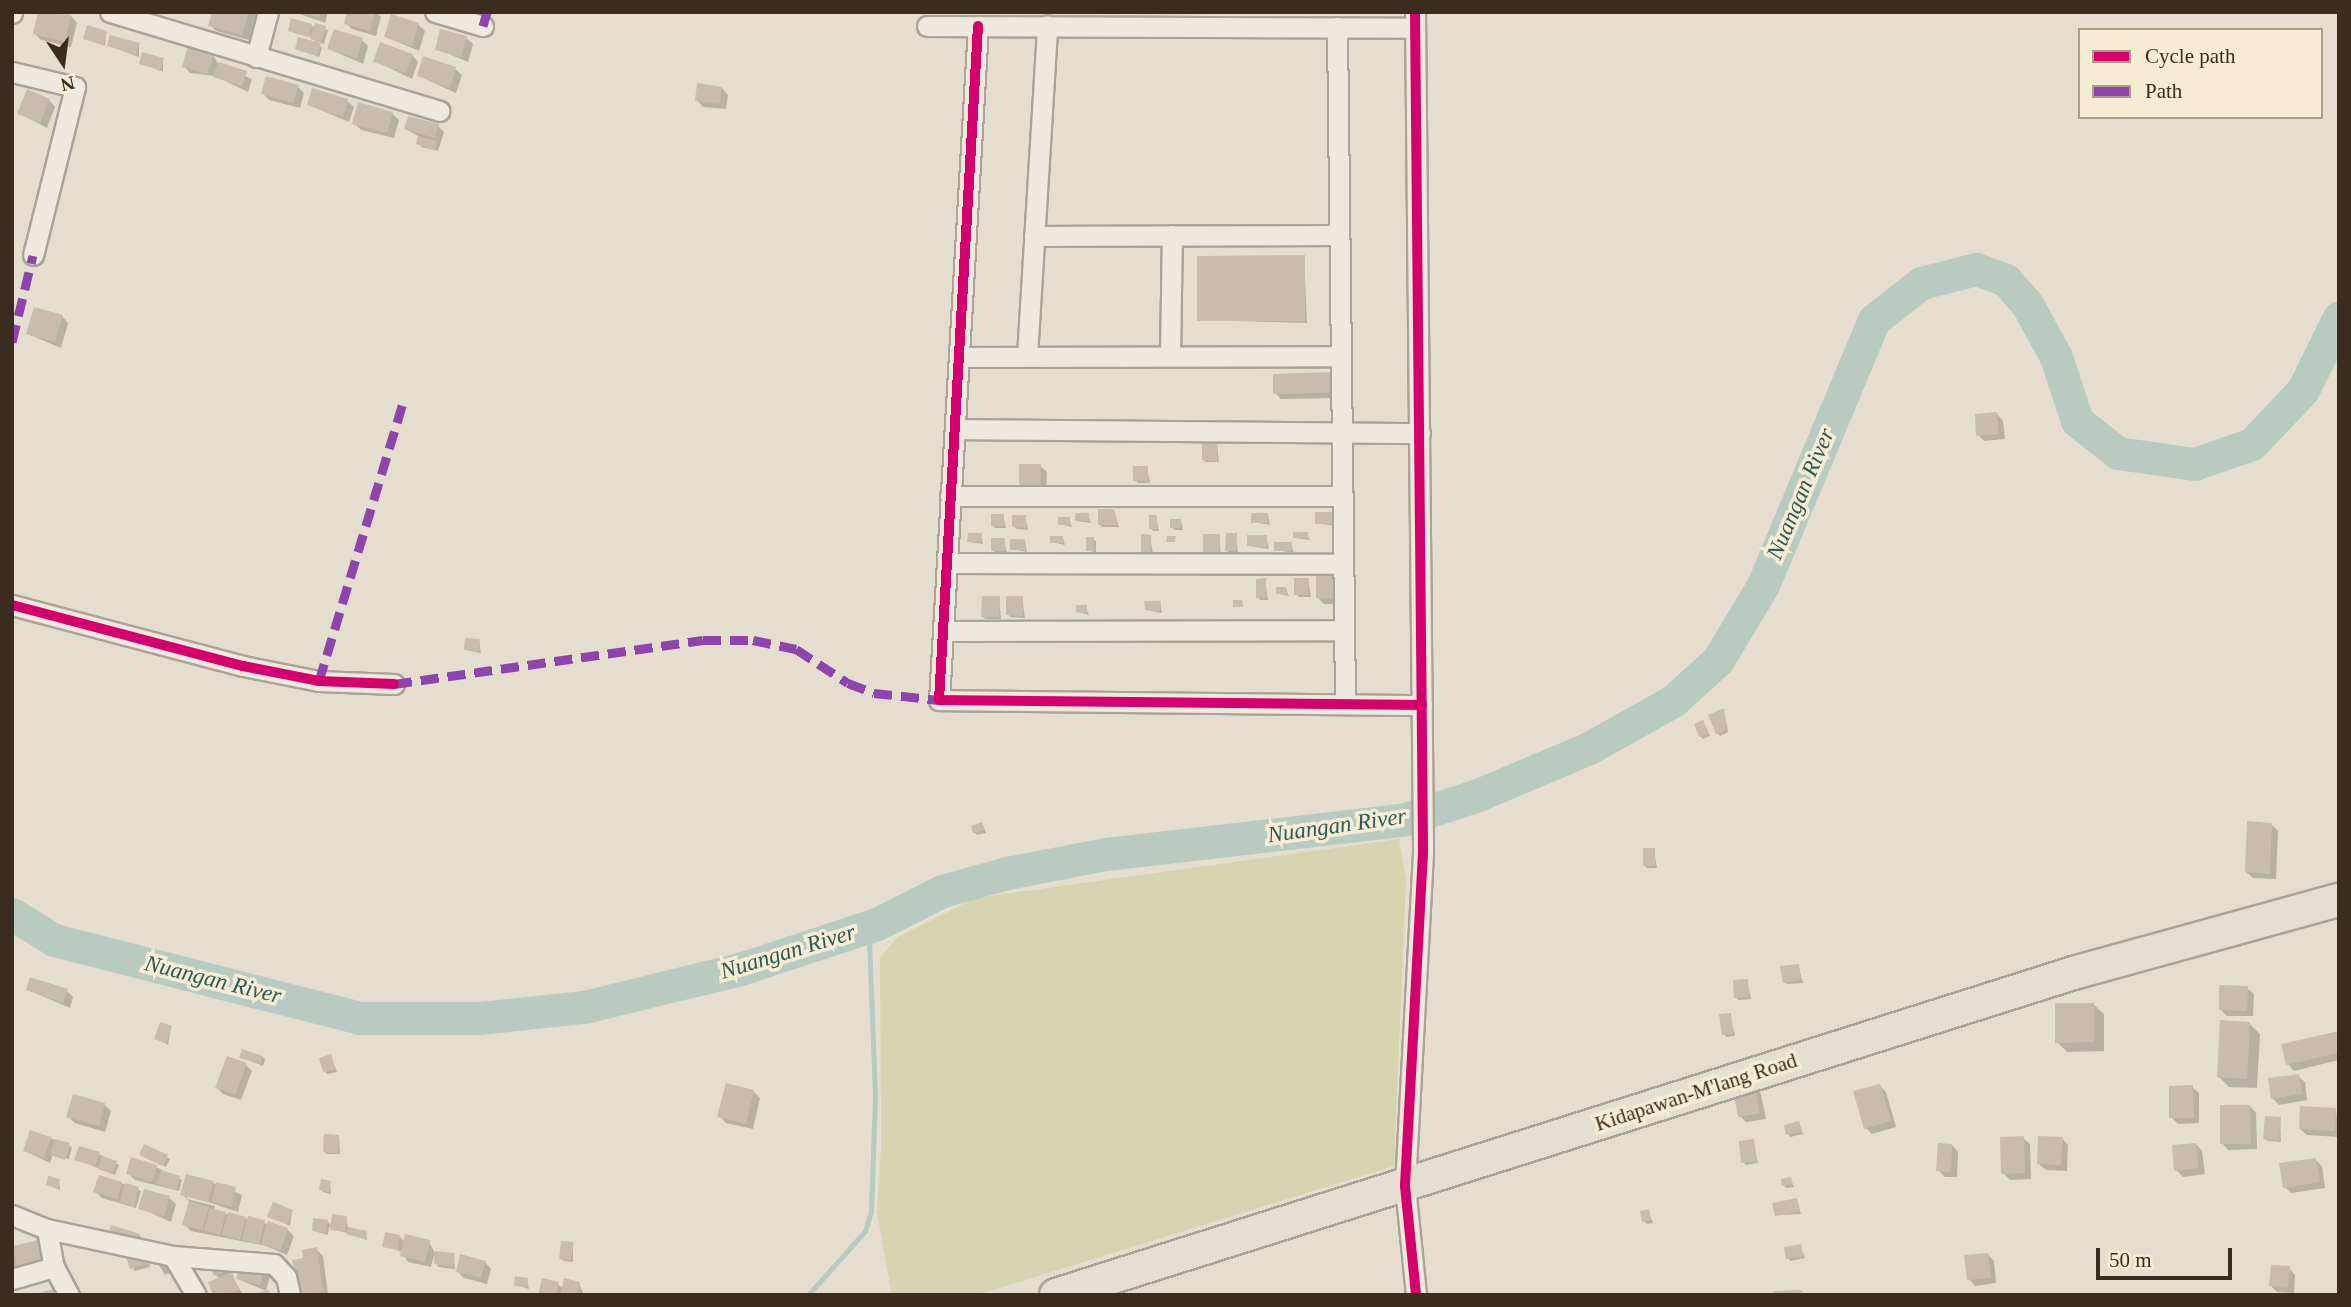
<!DOCTYPE html>
<html>
<head>
<meta charset="utf-8">
<style>
  body { margin:0 }
  #map { position:relative; width:2351px; height:1307px; overflow:hidden; background:#e5dece; font-family:Georgia,serif }
  div>[style] { position:absolute }
  .green>* { inset:0; background:#d4d5b0 }
  .shadow>* { inset:0; background:#0003 }
  .stream>* { height:5px; margin:-2.5px; padding:0 2.5px; transform-origin:2.5px; border-radius:2.5px; background:#b9cac0 }
  .river>* { height:33px; margin:-16.5px; padding:0 16.5px; transform-origin:16.5px; border-radius:16.5px; background:#b9cac0 }
  .building>* { inset:0; background:#c9bcae }
  .roads { filter:drop-shadow(2px 0 #aaa397) drop-shadow(-2px 0 #aaa397) drop-shadow(0 2px #aaa397) drop-shadow(0 -2px #aaa397) }
  .street>* { height:19px; margin:-9.5px; padding:0 9.5px; transform-origin:9.5px; border-radius:9.5px; background:#eee9df }
  .primary>* { height:32px; margin:-16px; padding:0 16px; transform-origin:16px; border-radius:16px; background:#e5dfd1 }
  .quiet>* { height:9px; margin-top:-4.5px; transform-origin:0; background:repeating-linear-gradient(90deg,#8e44ad 0 18px,transparent 0 27px) }
  .cycleway>* { height:10px; margin:-5px; padding:0 5px; transform-origin:5px; border-radius:5px; background:#d6006c }
  span { translate:-50% -50%; white-space:nowrap; text-align:center; line-height:1.15; -webkit-text-stroke:7px #f6ecd3; paint-order:stroke }
  .street-label { font-size:21px; color:#3a2c1e }
  .water-label { font-size:23px; color:#2d5a57; font-style:italic }
  .frame { position:absolute; inset:0; border:14px solid #3a2c1e; pointer-events:none }
  .legend { position:absolute; left:2078px; top:28px; width:245px; height:91px; box-sizing:border-box; background:#f6ecd3; border:2px solid #ab9f8b; margin:0; padding:9px 12px; list-style:none; font-size:21px; color:#3a2c1e }
  .legend li { display:flex; align-items:center; gap:14px; height:35px }
  .legend b { width:35px; border:2px solid #ab9f8b }
  .north { position:absolute; left:28px; top:28px; width:70px; height:70px; -webkit-text-stroke:5px #f6ecd3; paint-order:stroke; rotate:167deg; font-size:19px; font-weight:700; line-height:28px; text-align:center; color:#3a2c1e }
  .north::after { content:''; display:block; margin:auto; width:24px; height:32px; background:#3a2c1e; clip-path:polygon(50% 0,100% 100%,50% 72%,0 100%) }
  .scale { position:absolute; left:2096px; top:1248px; width:136px; height:32px; box-sizing:border-box; border:4px solid #3a2c1e; border-top:0; padding-left:9px; font-size:21px; line-height:24px; white-space:nowrap; color:#3a2c1e; -webkit-text-stroke:5px #f6ecd3; paint-order:stroke }
</style>
</head>
<body>
<div id="map">
  <div class="green">
    <div style="clip-path:polygon(1399px 839px,1406px 880px,1394px 1166px,977px 1295px,892px 1295px,877px 1213px,881px 1144px,880px 957px,898px 937px,975px 898px)"></div>
  </div>
  <div class="shadow">
    <div style="clip-path:polygon(40px 12px,71px 16px,77px 23px,71px 47px,41px 40px,35px 34px)"></div>
    <div style="clip-path:polygon(213px 12px,256px 12px,249px 40px,216px 31px,210px 25px)"></div>
    <div style="clip-path:polygon(294px 12px,328px 12px,325px 23px)"></div>
    <div style="clip-path:polygon(349px 12px,376px 12px,381px 17px,376px 36px,352px 29px,346px 23px)"></div>
    <div style="clip-path:polygon(418px 24px,425px 31px,419px 51px,386px 37px)"></div>
    <div style="clip-path:polygon(311px 26px,328px 30px,324px 44px,316px 41px,322px 48px,319px 57px,296px 49px,319px 45px,311px 37px,290px 30px)"></div>
    <div style="clip-path:polygon(106px 32px,105px 46px,85px 38px)"></div>
    <div style="clip-path:polygon(466px 38px,473px 44px,468px 62px,437px 49px)"></div>
    <div style="clip-path:polygon(362px 40px,368px 46px,363px 64px,329px 49px)"></div>
    <div style="clip-path:polygon(139px 45px,139px 57px,109px 46px)"></div>
    <div style="clip-path:polygon(213px 55px,218px 64px,252px 79px,248px 92px,215px 76px,190px 73px,184px 66px)"></div>
    <div style="clip-path:polygon(412px 55px,418px 62px,412px 79px,375px 61px)"></div>
    <div style="clip-path:polygon(163px 60px,163px 72px,141px 63px)"></div>
    <div style="clip-path:polygon(455px 69px,462px 75px,456px 93px,419px 76px)"></div>
    <div style="clip-path:polygon(298px 87px,304px 93px,300px 108px,269px 100px,263px 93px)"></div>
    <div style="clip-path:polygon(722px 88px,728px 95px,726px 109px,703px 107px,697px 100px)"></div>
    <div style="clip-path:polygon(49px 100px,55px 107px,47px 128px,19px 113px)"></div>
    <div style="clip-path:polygon(347px 101px,354px 107px,349px 122px,309px 105px)"></div>
    <div style="clip-path:polygon(392px 113px,399px 120px,394px 138px,361px 130px,354px 123px)"></div>
    <div style="clip-path:polygon(438px 126px,444px 132px,438px 151px,421px 147px,420px 137px,406px 129px)"></div>
    <div style="clip-path:polygon(1304px 257px,1307px 323px,1198px 320px)"></div>
    <div style="clip-path:polygon(62px 316px,68px 323px,61px 348px,28px 334px)"></div>
    <div style="clip-path:polygon(1331px 374px,1337px 380px,1337px 398px,1281px 399px,1275px 393px)"></div>
    <div style="clip-path:polygon(1997px 414px,2003px 421px,2005px 439px,1984px 441px,1978px 435px)"></div>
    <div style="clip-path:polygon(1217px 443px,1219px 462px,1206px 462px,1203px 460px)"></div>
    <div style="clip-path:polygon(1040px 466px,1047px 472px,1046px 491px,1027px 491px,1021px 484px)"></div>
    <div style="clip-path:polygon(1147px 468px,1150px 483px,1138px 483px,1135px 480px)"></div>
    <div style="clip-path:polygon(1114px 511px,1119px 527px,1102px 527px,1100px 524px)"></div>
    <div style="clip-path:polygon(1332px 513px,1335px 526px,1317px 523px)"></div>
    <div style="clip-path:polygon(1003px 515px,1006px 528px,995px 528px,992px 525px)"></div>
    <div style="clip-path:polygon(1088px 515px,1091px 523px,1077px 521px)"></div>
    <div style="clip-path:polygon(1268px 515px,1270px 525px,1253px 522px)"></div>
    <div style="clip-path:polygon(1025px 516px,1028px 530px,1017px 529px,1014px 527px)"></div>
    <div style="clip-path:polygon(1156px 517px,1159px 531px,1153px 531px,1151px 528px)"></div>
    <div style="clip-path:polygon(1069px 519px,1072px 527px,1060px 524px)"></div>
    <div style="clip-path:polygon(1181px 521px,1183px 530px,1174px 530px,1172px 527px)"></div>
    <div style="clip-path:polygon(1307px 534px,1310px 540px,1295px 538px)"></div>
    <div style="clip-path:polygon(981px 535px,983px 544px,969px 542px)"></div>
    <div style="clip-path:polygon(1236px 535px,1238px 553px,1230px 553px,1227px 551px)"></div>
    <div style="clip-path:polygon(1150px 536px,1153px 554px,1145px 554px,1142px 551px)"></div>
    <div style="clip-path:polygon(1219px 536px,1221px 557px,1204px 555px)"></div>
    <div style="clip-path:polygon(1266px 537px,1269px 549px,1249px 546px)"></div>
    <div style="clip-path:polygon(1063px 538px,1065px 545px,1052px 542px)"></div>
    <div style="clip-path:polygon(1093px 539px,1096px 541px,1096px 553px,1088px 550px)"></div>
    <div style="clip-path:polygon(1004px 540px,1007px 553px,995px 553px,993px 550px)"></div>
    <div style="clip-path:polygon(1025px 541px,1027px 552px,1012px 549px)"></div>
    <div style="clip-path:polygon(1291px 544px,1294px 553px,1276px 550px)"></div>
    <div style="clip-path:polygon(1332px 577px,1339px 583px,1338px 604px,1324px 604px,1318px 598px)"></div>
    <div style="clip-path:polygon(1265px 580px,1268px 600px,1260px 600px,1258px 597px)"></div>
    <div style="clip-path:polygon(1308px 580px,1311px 597px,1299px 597px,1296px 594px)"></div>
    <div style="clip-path:polygon(1286px 589px,1289px 596px,1278px 594px)"></div>
    <div style="clip-path:polygon(999px 598px,1001px 619px,985px 619px,983px 616px)"></div>
    <div style="clip-path:polygon(1022px 598px,1025px 618px,1010px 617px,1008px 614px)"></div>
    <div style="clip-path:polygon(1160px 603px,1162px 613px,1146px 610px)"></div>
    <div style="clip-path:polygon(1086px 607px,1089px 615px,1078px 612px)"></div>
    <div style="clip-path:polygon(479px 641px,481px 653px,466px 650px)"></div>
    <div style="clip-path:polygon(1724px 711px,1728px 732px,1720px 736px,1717px 733px)"></div>
    <div style="clip-path:polygon(1703px 722px,1710px 736px,1703px 739px,1700px 736px)"></div>
    <div style="clip-path:polygon(982px 824px,986px 833px,977px 835px,974px 832px)"></div>
    <div style="clip-path:polygon(2272px 825px,2278px 831px,2276px 879px,2253px 878px,2246px 872px)"></div>
    <div style="clip-path:polygon(1654px 850px,1657px 868px,1647px 868px,1644px 865px)"></div>
    <div style="clip-path:polygon(2239px 942px,2241px 947px,2219px 948px)"></div>
    <div style="clip-path:polygon(1798px 965px,1803px 983px,1787px 984px,1784px 982px)"></div>
    <div style="clip-path:polygon(1747px 981px,1751px 999px,1738px 1000px,1736px 997px)"></div>
    <div style="clip-path:polygon(2247px 988px,2254px 994px,2253px 1016px,2227px 1016px,2220px 1009px)"></div>
    <div style="clip-path:polygon(28px 990px,67px 991px,73px 997px,70px 1008px)"></div>
    <div style="clip-path:polygon(2093px 1004px,2104px 1014px,2104px 1051px,2067px 1052px,2057px 1042px)"></div>
    <div style="clip-path:polygon(1730px 1015px,1735px 1036px,1726px 1037px,1724px 1034px)"></div>
    <div style="clip-path:polygon(2249px 1023px,2260px 1034px,2257px 1088px,2229px 1087px,2219px 1077px)"></div>
    <div style="clip-path:polygon(171px 1027px,168px 1045px,156px 1039px)"></div>
    <div style="clip-path:polygon(2339px 1032px,2339px 1060px,2294px 1071px,2288px 1064px)"></div>
    <div style="clip-path:polygon(331px 1056px,337px 1072px,328px 1074px,325px 1072px)"></div>
    <div style="clip-path:polygon(241px 1057px,263px 1057px,265px 1060px,263px 1066px)"></div>
    <div style="clip-path:polygon(246px 1065px,252px 1071px,241px 1100px,223px 1094px,217px 1088px)"></div>
    <div style="clip-path:polygon(2298px 1076px,2305px 1082px,2307px 1100px,2279px 1105px,2272px 1098px)"></div>
    <div style="clip-path:polygon(1879px 1085px,1886px 1092px,1896px 1127px,1872px 1134px,1866px 1128px)"></div>
    <div style="clip-path:polygon(2192px 1087px,2199px 1093px,2199px 1123px,2178px 1124px,2171px 1117px)"></div>
    <div style="clip-path:polygon(1755px 1088px,1761px 1094px,1766px 1119px,1746px 1122px,1740px 1116px)"></div>
    <div style="clip-path:polygon(753px 1091px,760px 1098px,753px 1129px,726px 1123px,719px 1116px)"></div>
    <div style="clip-path:polygon(104px 1104px,111px 1111px,105px 1132px,75px 1123px,68px 1117px)"></div>
    <div style="clip-path:polygon(2250px 1106px,2256px 1113px,2257px 1149px,2228px 1150px,2222px 1143px)"></div>
    <div style="clip-path:polygon(2336px 1110px,2339px 1137px,2307px 1135px,2300px 1129px)"></div>
    <div style="clip-path:polygon(2280px 1118px,2281px 1142px,2268px 1141px,2265px 1139px)"></div>
    <div style="clip-path:polygon(1799px 1123px,1803px 1134px,1790px 1137px,1788px 1134px)"></div>
    <div style="clip-path:polygon(339px 1136px,340px 1154px,327px 1154px,324px 1151px)"></div>
    <div style="clip-path:polygon(50px 1138px,72px 1147px,69px 1159px,53px 1154px,50px 1163px,25px 1151px)"></div>
    <div style="clip-path:polygon(2023px 1138px,2030px 1144px,2031px 1179px,2010px 1180px,2003px 1173px)"></div>
    <div style="clip-path:polygon(2062px 1138px,2068px 1145px,2067px 1171px,2046px 1170px,2039px 1164px)"></div>
    <div style="clip-path:polygon(1753px 1141px,1758px 1163px,1746px 1165px,1743px 1162px)"></div>
    <div style="clip-path:polygon(2196px 1144px,2202px 1151px,2205px 1174px,2183px 1177px,2176px 1170px)"></div>
    <div style="clip-path:polygon(1952px 1145px,1958px 1152px,1957px 1177px,1945px 1177px,1938px 1170px)"></div>
    <div style="clip-path:polygon(145px 1146px,170px 1159px,166px 1167px,144px 1157px)"></div>
    <div style="clip-path:polygon(99px 1154px,119px 1165px,115px 1175px,76px 1159px)"></div>
    <div style="clip-path:polygon(2316px 1160px,2322px 1166px,2325px 1188px,2291px 1193px,2285px 1187px)"></div>
    <div style="clip-path:polygon(156px 1167px,182px 1180px,179px 1191px,135px 1180px,128px 1173px)"></div>
    <div style="clip-path:polygon(1790px 1179px,1794px 1187px,1786px 1188px,1784px 1186px)"></div>
    <div style="clip-path:polygon(59px 1181px,60px 1190px,48px 1185px)"></div>
    <div style="clip-path:polygon(330px 1182px,331px 1194px,323px 1192px,321px 1190px)"></div>
    <div style="clip-path:polygon(121px 1183px,141px 1191px,136px 1208px,102px 1198px,95px 1191px)"></div>
    <div style="clip-path:polygon(213px 1183px,242px 1195px,238px 1212px,187px 1195px,187px 1199px,215px 1206px,214px 1211px,287px 1229px,294px 1236px,287px 1255px,266px 1246px,191px 1231px,184px 1224px,191px 1202px,189px 1201px,182px 1194px)"></div>
    <div style="clip-path:polygon(169px 1198px,176px 1204px,171px 1222px,140px 1208px)"></div>
    <div style="clip-path:polygon(1796px 1200px,1801px 1214px,1777px 1215px)"></div>
    <div style="clip-path:polygon(292px 1211px,290px 1226px,269px 1216px)"></div>
    <div style="clip-path:polygon(1648px 1211px,1653px 1223px,1647px 1224px,1644px 1221px)"></div>
    <div style="clip-path:polygon(346px 1218px,348px 1228px,366px 1233px,367px 1240px,329px 1227px,328px 1235px,314px 1231px,327px 1221px,332px 1227px)"></div>
    <div style="clip-path:polygon(139px 1235px,145px 1242px,150px 1267px,134px 1271px)"></div>
    <div style="clip-path:polygon(400px 1237px,405px 1242px,429px 1242px,435px 1253px,454px 1255px,455px 1269px,438px 1267px,434px 1255px,431px 1267px,408px 1262px,402px 1252px,384px 1246px)"></div>
    <div style="clip-path:polygon(38px 1242px,44px 1248px,48px 1268px,25px 1273px,18px 1265px,20px 1275px,12px 1276px,12px 1248px)"></div>
    <div style="clip-path:polygon(573px 1244px,573px 1262px,564px 1261px,561px 1258px)"></div>
    <div style="clip-path:polygon(172px 1245px,185px 1267px,165px 1275px,152px 1253px)"></div>
    <div style="clip-path:polygon(1800px 1246px,1805px 1258px,1790px 1261px,1788px 1258px)"></div>
    <div style="clip-path:polygon(316px 1249px,323px 1256px,328px 1295px,303px 1295px,305px 1260px)"></div>
    <div style="clip-path:polygon(1988px 1254px,1994px 1261px,1996px 1283px,1975px 1286px,1969px 1279px)"></div>
    <div style="clip-path:polygon(228px 1260px,230px 1273px,243px 1295px,215px 1295px,210px 1283px,220px 1279px,216px 1275px)"></div>
    <div style="clip-path:polygon(485px 1262px,491px 1269px,487px 1284px,464px 1278px,458px 1272px)"></div>
    <div style="clip-path:polygon(2289px 1268px,2295px 1275px,2294px 1293px,2277px 1292px,2271px 1286px)"></div>
    <div style="clip-path:polygon(264px 1270px,270px 1276px,266px 1291px,238px 1279px)"></div>
    <div style="clip-path:polygon(527px 1279px,529px 1289px,516px 1285px)"></div>
    <div style="clip-path:polygon(579px 1283px,584px 1295px,540px 1295px,558px 1284px,563px 1289px)"></div>
  </div>
  <div class="stream">
    <div style="left:808px;top:1295px;width:86px;rotate:-48.3deg"></div>
    <div style="left:865px;top:1231px;width:21px;rotate:-73deg"></div>
    <div style="left:871px;top:1211px;width:116px;rotate:-88deg"></div>
    <div style="left:875px;top:1095px;width:153px;rotate:-92.2deg"></div>
    <div style="left:869px;top:942px;width:20px;rotate:-66deg"></div>
  </div>
  <div class="river">
    <div style="left:12px;top:914px;width:49px;rotate:31.8deg"></div>
    <div style="left:54px;top:940px;width:316px;rotate:14.3deg"></div>
    <div style="left:360px;top:1018px;width:119px"></div>
    <div style="left:479px;top:1018px;width:106px;rotate:-6deg"></div>
    <div style="left:584px;top:1007px;width:161px;rotate:-13.7deg"></div>
    <div style="left:740px;top:969px;width:144px;rotate:-18.2deg"></div>
    <div style="left:877px;top:924px;width:73px;rotate:-26.9deg"></div>
    <div style="left:942px;top:891px;width:67px;rotate:-15.5deg"></div>
    <div style="left:1007px;top:873px;width:101px;rotate:-10.9deg"></div>
    <div style="left:1106px;top:854px;width:298px;rotate:-6.6deg"></div>
    <div style="left:1402px;top:820px;width:80px;rotate:-18.2deg"></div>
    <div style="left:1478px;top:795px;width:121px;rotate:-22.9deg"></div>
    <div style="left:1589px;top:748px;width:96px;rotate:-29.2deg"></div>
    <div style="left:1673px;top:701px;width:61px;rotate:-42.3deg"></div>
    <div style="left:1718px;top:660px;width:87px;rotate:-59deg"></div>
    <div style="left:1763px;top:585px;width:287px;rotate:-67.3deg"></div>
    <div style="left:1874px;top:320px;width:60px;rotate:-38.2deg"></div>
    <div style="left:1921px;top:283px;width:57px;rotate:-14.3deg"></div>
    <div style="left:1976px;top:269px;width:32px;rotate:20deg"></div>
    <div style="left:2006px;top:280px;width:32px;rotate:49deg"></div>
    <div style="left:2027px;top:304px;width:60px;rotate:61.3deg"></div>
    <div style="left:2056px;top:357px;width:67px;rotate:71.8deg"></div>
    <div style="left:2077px;top:421px;width:52px;rotate:38deg"></div>
    <div style="left:2118px;top:453px;width:77px;rotate:8.2deg"></div>
    <div style="left:2194px;top:464px;width:61px;rotate:-19deg"></div>
    <div style="left:2252px;top:444px;width:74px;rotate:-46.6deg"></div>
    <div style="left:2303px;top:390px;width:81px;rotate:-63.7deg"></div>
  </div>
  <div class="building">
    <div style="clip-path:polygon(38px 12px,71px 15px,65px 42px,33px 34px)"></div>
    <div style="clip-path:polygon(212px 12px,249px 12px,242px 35px,208px 26px)"></div>
    <div style="clip-path:polygon(303px 12px,320px 12px,319px 18px)"></div>
    <div style="clip-path:polygon(347px 12px,375px 12px,370px 31px,344px 24px)"></div>
    <div style="clip-path:polygon(391px 14px,419px 23px,412px 46px,384px 37px)"></div>
    <div style="clip-path:polygon(291px 18px,312px 24px,308px 37px,288px 31px)"></div>
    <div style="clip-path:polygon(315px 23px,326px 26px,321px 42px,310px 39px)"></div>
    <div style="clip-path:polygon(87px 25px,107px 31px,103px 45px,83px 39px)"></div>
    <div style="clip-path:polygon(334px 29px,363px 38px,357px 58px,327px 49px)"></div>
    <div style="clip-path:polygon(440px 29px,467px 36px,461px 57px,435px 50px)"></div>
    <div style="clip-path:polygon(110px 35px,140px 43px,136px 55px,107px 46px)"></div>
    <div style="clip-path:polygon(298px 37px,321px 43px,317px 56px,295px 49px)"></div>
    <div style="clip-path:polygon(380px 42px,413px 54px,406px 73px,373px 62px)"></div>
    <div style="clip-path:polygon(188px 46px,214px 54px,207px 74px,182px 67px)"></div>
    <div style="clip-path:polygon(142px 52px,164px 58px,160px 70px,139px 64px)"></div>
    <div style="clip-path:polygon(423px 56px,456px 67px,450px 88px,417px 76px)"></div>
    <div style="clip-path:polygon(218px 62px,247px 71px,242px 86px,213px 77px)"></div>
    <div style="clip-path:polygon(266px 76px,299px 85px,293px 103px,261px 94px)"></div>
    <div style="clip-path:polygon(697px 83px,722px 87px,720px 104px,695px 101px)"></div>
    <div style="clip-path:polygon(312px 88px,348px 99px,343px 117px,307px 105px)"></div>
    <div style="clip-path:polygon(27px 89px,50px 99px,40px 123px,17px 114px)"></div>
    <div style="clip-path:polygon(358px 102px,393px 112px,387px 133px,352px 124px)"></div>
    <div style="clip-path:polygon(408px 116px,439px 124px,435px 138px,404px 129px)"></div>
    <div style="clip-path:polygon(418px 136px,437px 141px,435px 150px,416px 144px)"></div>
    <div style="clip-path:polygon(1305px 255px,1305px 321px,1197px 321px,1197px 256px)"></div>
    <div style="clip-path:polygon(34px 307px,63px 315px,55px 342px,26px 334px)"></div>
    <div style="clip-path:polygon(1331px 372px,1332px 393px,1273px 394px,1273px 374px)"></div>
    <div style="clip-path:polygon(1997px 412px,1999px 434px,1976px 436px,1975px 414px)"></div>
    <div style="clip-path:polygon(1202px 441px,1217px 441px,1217px 461px,1202px 460px)"></div>
    <div style="clip-path:polygon(1019px 464px,1041px 464px,1041px 485px,1019px 485px)"></div>
    <div style="clip-path:polygon(1133px 466px,1148px 466px,1148px 481px,1133px 481px)"></div>
    <div style="clip-path:polygon(1098px 509px,1114px 509px,1118px 525px,1098px 525px)"></div>
    <div style="clip-path:polygon(1315px 512px,1332px 512px,1332px 524px,1315px 524px)"></div>
    <div style="clip-path:polygon(1075px 513px,1089px 513px,1089px 521px,1075px 521px)"></div>
    <div style="clip-path:polygon(1251px 513px,1268px 513px,1268px 523px,1251px 523px)"></div>
    <div style="clip-path:polygon(991px 514px,1004px 514px,1004px 526px,991px 526px)"></div>
    <div style="clip-path:polygon(1012px 515px,1026px 515px,1026px 528px,1012px 527px)"></div>
    <div style="clip-path:polygon(1149px 515px,1157px 515px,1157px 529px,1149px 529px)"></div>
    <div style="clip-path:polygon(1058px 517px,1070px 517px,1070px 525px,1058px 525px)"></div>
    <div style="clip-path:polygon(1170px 519px,1181px 519px,1181px 528px,1170px 528px)"></div>
    <div style="clip-path:polygon(1293px 532px,1308px 532px,1308px 538px,1293px 538px)"></div>
    <div style="clip-path:polygon(968px 533px,982px 533px,981px 542px,967px 542px)"></div>
    <div style="clip-path:polygon(1226px 533px,1237px 533px,1236px 551px,1225px 551px)"></div>
    <div style="clip-path:polygon(1141px 534px,1151px 535px,1151px 552px,1141px 552px)"></div>
    <div style="clip-path:polygon(1203px 534px,1220px 534px,1219px 555px,1203px 555px)"></div>
    <div style="clip-path:polygon(1247px 535px,1267px 535px,1267px 547px,1247px 546px)"></div>
    <div style="clip-path:polygon(1050px 536px,1063px 536px,1063px 543px,1050px 543px)"></div>
    <div style="clip-path:polygon(1167px 536px,1176px 536px,1175px 542px,1166px 542px)"></div>
    <div style="clip-path:polygon(1086px 537px,1094px 537px,1094px 551px,1086px 551px)"></div>
    <div style="clip-path:polygon(991px 538px,1005px 538px,1005px 551px,991px 551px)"></div>
    <div style="clip-path:polygon(1010px 539px,1025px 539px,1025px 550px,1010px 550px)"></div>
    <div style="clip-path:polygon(1274px 542px,1292px 542px,1291px 551px,1274px 551px)"></div>
    <div style="clip-path:polygon(1316px 575px,1333px 575px,1333px 599px,1316px 598px)"></div>
    <div style="clip-path:polygon(1266px 578px,1266px 598px,1256px 598px,1256px 579px)"></div>
    <div style="clip-path:polygon(1294px 578px,1309px 578px,1308px 595px,1294px 595px)"></div>
    <div style="clip-path:polygon(1276px 587px,1286px 587px,1287px 594px,1276px 594px)"></div>
    <div style="clip-path:polygon(982px 596px,1000px 596px,999px 617px,981px 617px)"></div>
    <div style="clip-path:polygon(1006px 596px,1023px 596px,1023px 616px,1006px 615px)"></div>
    <div style="clip-path:polygon(1233px 600px,1242px 600px,1243px 607px,1233px 607px)"></div>
    <div style="clip-path:polygon(1144px 601px,1161px 601px,1160px 611px,1145px 610px)"></div>
    <div style="clip-path:polygon(1076px 605px,1087px 605px,1087px 613px,1076px 612px)"></div>
    <div style="clip-path:polygon(465px 638px,480px 639px,479px 651px,464px 650px)"></div>
    <div style="clip-path:polygon(1724px 708px,1726px 730px,1716px 734px,1708px 715px)"></div>
    <div style="clip-path:polygon(1703px 720px,1709px 734px,1699px 737px,1694px 724px)"></div>
    <div style="clip-path:polygon(2247px 821px,2272px 823px,2270px 874px,2245px 872px)"></div>
    <div style="clip-path:polygon(982px 822px,985px 830px,973px 833px,971px 826px)"></div>
    <div style="clip-path:polygon(1643px 848px,1655px 848px,1655px 866px,1643px 866px)"></div>
    <div style="clip-path:polygon(1799px 964px,1801px 980px,1783px 983px,1780px 966px)"></div>
    <div style="clip-path:polygon(30px 977px,68px 989px,63px 1003px,26px 990px)"></div>
    <div style="clip-path:polygon(1748px 979px,1749px 997px,1734px 998px,1733px 980px)"></div>
    <div style="clip-path:polygon(2219px 985px,2248px 986px,2247px 1011px,2219px 1010px)"></div>
    <div style="clip-path:polygon(2055px 1003px,2094px 1003px,2094px 1042px,2055px 1043px)"></div>
    <div style="clip-path:polygon(1731px 1013px,1733px 1034px,1722px 1035px,1719px 1014px)"></div>
    <div style="clip-path:polygon(2220px 1020px,2250px 1022px,2247px 1079px,2217px 1077px)"></div>
    <div style="clip-path:polygon(160px 1022px,172px 1026px,166px 1043px,154px 1039px)"></div>
    <div style="clip-path:polygon(2339px 1031px,2339px 1053px,2286px 1065px,2281px 1044px)"></div>
    <div style="clip-path:polygon(242px 1049px,263px 1056px,261px 1064px,239px 1058px)"></div>
    <div style="clip-path:polygon(331px 1054px,335px 1069px,323px 1072px,319px 1058px)"></div>
    <div style="clip-path:polygon(227px 1056px,247px 1063px,235px 1095px,215px 1088px)"></div>
    <div style="clip-path:polygon(2299px 1074px,2302px 1094px,2271px 1099px,2268px 1078px)"></div>
    <div style="clip-path:polygon(726px 1083px,754px 1090px,746px 1124px,717px 1117px)"></div>
    <div style="clip-path:polygon(1880px 1084px,1891px 1121px,1864px 1129px,1853px 1091px)"></div>
    <div style="clip-path:polygon(2193px 1085px,2194px 1118px,2169px 1118px,2169px 1086px)"></div>
    <div style="clip-path:polygon(1755px 1086px,1760px 1113px,1738px 1117px,1733px 1090px)"></div>
    <div style="clip-path:polygon(73px 1094px,105px 1103px,99px 1126px,66px 1117px)"></div>
    <div style="clip-path:polygon(2220px 1105px,2250px 1105px,2251px 1144px,2220px 1144px)"></div>
    <div style="clip-path:polygon(2300px 1106px,2336px 1108px,2335px 1131px,2299px 1129px)"></div>
    <div style="clip-path:polygon(2265px 1116px,2281px 1117px,2279px 1140px,2263px 1139px)"></div>
    <div style="clip-path:polygon(1799px 1121px,1802px 1132px,1786px 1135px,1784px 1125px)"></div>
    <div style="clip-path:polygon(30px 1130px,51px 1137px,44px 1158px,23px 1151px)"></div>
    <div style="clip-path:polygon(324px 1134px,339px 1135px,338px 1153px,323px 1152px)"></div>
    <div style="clip-path:polygon(2024px 1136px,2025px 1173px,2001px 1174px,2000px 1137px)"></div>
    <div style="clip-path:polygon(2038px 1136px,2063px 1137px,2061px 1165px,2037px 1164px)"></div>
    <div style="clip-path:polygon(55px 1139px,70px 1143px,65px 1160px,50px 1155px)"></div>
    <div style="clip-path:polygon(1754px 1139px,1757px 1161px,1741px 1163px,1739px 1141px)"></div>
    <div style="clip-path:polygon(1938px 1143px,1952px 1144px,1951px 1172px,1936px 1171px)"></div>
    <div style="clip-path:polygon(2196px 1143px,2199px 1168px,2174px 1171px,2172px 1145px)"></div>
    <div style="clip-path:polygon(144px 1144px,168px 1155px,163px 1166px,139px 1155px)"></div>
    <div style="clip-path:polygon(79px 1146px,100px 1152px,95px 1166px,74px 1160px)"></div>
    <div style="clip-path:polygon(102px 1156px,117px 1161px,112px 1174px,98px 1169px)"></div>
    <div style="clip-path:polygon(131px 1157px,157px 1165px,152px 1182px,126px 1174px)"></div>
    <div style="clip-path:polygon(2316px 1158px,2320px 1182px,2283px 1188px,2279px 1163px)"></div>
    <div style="clip-path:polygon(161px 1170px,180px 1176px,176px 1190px,157px 1184px)"></div>
    <div style="clip-path:polygon(186px 1174px,214px 1181px,208px 1202px,180px 1195px)"></div>
    <div style="clip-path:polygon(99px 1175px,122px 1182px,117px 1199px,93px 1192px)"></div>
    <div style="clip-path:polygon(48px 1176px,60px 1179px,58px 1188px,46px 1185px)"></div>
    <div style="clip-path:polygon(1791px 1177px,1793px 1185px,1782px 1186px,1781px 1179px)"></div>
    <div style="clip-path:polygon(321px 1179px,331px 1181px,329px 1192px,319px 1190px)"></div>
    <div style="clip-path:polygon(216px 1182px,236px 1187px,232px 1207px,212px 1202px)"></div>
    <div style="clip-path:polygon(125px 1183px,139px 1187px,134px 1206px,120px 1202px)"></div>
    <div style="clip-path:polygon(144px 1189px,170px 1196px,164px 1216px,138px 1209px)"></div>
    <div style="clip-path:polygon(1797px 1198px,1800px 1211px,1775px 1216px,1772px 1203px)"></div>
    <div style="clip-path:polygon(189px 1201px,209px 1207px,202px 1230px,182px 1225px)"></div>
    <div style="clip-path:polygon(273px 1202px,293px 1210px,287px 1224px,267px 1217px)"></div>
    <div style="clip-path:polygon(210px 1208px,226px 1212px,220px 1235px,204px 1230px)"></div>
    <div style="clip-path:polygon(1649px 1209px,1651px 1220px,1642px 1222px,1640px 1211px)"></div>
    <div style="clip-path:polygon(228px 1212px,246px 1217px,240px 1240px,222px 1235px)"></div>
    <div style="clip-path:polygon(332px 1214px,347px 1216px,345px 1232px,330px 1230px)"></div>
    <div style="clip-path:polygon(248px 1216px,265px 1220px,259px 1244px,242px 1240px)"></div>
    <div style="clip-path:polygon(313px 1218px,328px 1220px,326px 1233px,312px 1231px)"></div>
    <div style="clip-path:polygon(268px 1221px,288px 1228px,281px 1250px,261px 1244px)"></div>
    <div style="clip-path:polygon(111px 1225px,140px 1234px,135px 1250px,107px 1241px)"></div>
    <div style="clip-path:polygon(348px 1227px,367px 1231px,365px 1239px,346px 1234px)"></div>
    <div style="clip-path:polygon(385px 1232px,400px 1235px,398px 1250px,382px 1247px)"></div>
    <div style="clip-path:polygon(405px 1234px,430px 1240px,425px 1262px,400px 1256px)"></div>
    <div style="clip-path:polygon(38px 1240px,43px 1262px,17px 1267px,13px 1246px)"></div>
    <div style="clip-path:polygon(561px 1241px,574px 1242px,571px 1260px,559px 1259px)"></div>
    <div style="clip-path:polygon(1801px 1244px,1803px 1256px,1786px 1259px,1784px 1247px)"></div>
    <div style="clip-path:polygon(317px 1247px,323px 1292px,302px 1295px,292px 1260px,303px 1258px,302px 1250px)"></div>
    <div style="clip-path:polygon(145px 1248px,149px 1264px,130px 1269px,125px 1253px)"></div>
    <div style="clip-path:polygon(435px 1251px,455px 1253px,453px 1267px,434px 1264px)"></div>
    <div style="clip-path:polygon(1988px 1253px,1991px 1278px,1967px 1280px,1964px 1255px)"></div>
    <div style="clip-path:polygon(460px 1254px,486px 1261px,481px 1278px,456px 1272px)"></div>
    <div style="clip-path:polygon(209px 1262px,232px 1269px,214px 1276px)"></div>
    <div style="clip-path:polygon(241px 1262px,265px 1268px,260px 1285px,236px 1279px)"></div>
    <div style="clip-path:polygon(2271px 1265px,2290px 1266px,2288px 1288px,2269px 1286px)"></div>
    <div style="clip-path:polygon(232px 1272px,239px 1291px,213px 1295px,208px 1282px)"></div>
    <div style="clip-path:polygon(515px 1276px,528px 1278px,527px 1287px,514px 1286px)"></div>
    <div style="clip-path:polygon(542px 1278px,559px 1282px,556px 1295px,538px 1295px)"></div>
    <div style="clip-path:polygon(564px 1278px,580px 1282px,577px 1295px,560px 1295px)"></div>
    <div style="clip-path:polygon(54px 1289px,55px 1295px,34px 1295px,34px 1294px)"></div>
    <div style="clip-path:polygon(269px 1290px,270px 1295px,252px 1295px,252px 1294px)"></div>
    <div style="clip-path:polygon(1802px 1290px,1803px 1295px,1773px 1295px,1773px 1291px)"></div>
  </div>
  <div class="roads">
    <div class="street">
      <div style="left:110px;top:12px;width:344px;rotate:16.7deg"></div>
      <div style="left:435px;top:12px;width:50px;rotate:16.3deg"></div>
      <div style="left:1415px;top:12px;width:841px;rotate:89.45deg"></div>
      <div style="left:1423px;top:853px;width:333px;rotate:93.1deg"></div>
      <div style="left:1405px;top:1186px;width:110px;rotate:84.2deg"></div>
      <div style="left:12px;top:13px;width:1px;rotate:-90deg"></div>
      <div style="left:927px;top:26px;width:488px;rotate:0.2deg"></div>
      <div style="left:978px;top:26px;width:675px;rotate:93.31deg"></div>
      <div style="left:939px;top:700px;width:483px;rotate:0.6deg"></div>
      <div style="left:1337px;top:27px;width:677px;rotate:89.32deg"></div>
      <div style="left:256px;top:57px;width:47px;rotate:-75.1deg"></div>
      <div style="left:12px;top:72px;width:65px;rotate:13.4deg"></div>
      <div style="left:75px;top:87px;width:173px;rotate:104deg"></div>
      <div style="left:1034px;top:236px;width:305px;rotate:-0.2deg"></div>
      <div style="left:1027px;top:356px;width:331px;rotate:-86.5deg"></div>
      <div style="left:1170px;top:356px;width:121px;rotate:-89.1deg"></div>
      <div style="left:959px;top:357px;width:382px;rotate:-0.1deg"></div>
      <div style="left:955px;top:429px;width:465px;rotate:0.5deg"></div>
      <div style="left:950px;top:496px;width:392px"></div>
      <div style="left:947px;top:563px;width:396px;rotate:0.1deg"></div>
      <div style="left:12px;top:605px;width:239px;rotate:14.8deg"></div>
      <div style="left:243px;top:666px;width:77px;rotate:11.2deg"></div>
      <div style="left:319px;top:681px;width:75px;rotate:2.3deg"></div>
      <div style="left:943px;top:631px;width:401px;rotate:-0.1deg"></div>
      <div style="left:12px;top:1215px;width:38px;rotate:22deg"></div>
      <div style="left:47px;top:1229px;width:129px;rotate:12.1deg"></div>
      <div style="left:173px;top:1256px;width:101px;rotate:4.5deg"></div>
      <div style="left:274px;top:1264px;width:18px;rotate:47deg"></div>
      <div style="left:286px;top:1277px;width:18px;rotate:77deg"></div>
      <div style="left:47px;top:1229px;width:39px;rotate:80deg"></div>
      <div style="left:54px;top:1267px;width:32px;rotate:62deg"></div>
      <div style="left:173px;top:1256px;width:45px;rotate:59.5deg"></div>
      <div style="left:12px;top:1279px;width:44px;rotate:-15.9deg"></div>
    </div>
    <div class="primary">
      <div style="left:1056px;top:1295px;width:1071px;rotate:-17.56deg"></div>
      <div style="left:2077px;top:972px;width:272px;rotate:-15.4deg"></div>
    </div>
  </div>
  <div class="quiet">
    <div style="left:483px;top:26px;width:15px;rotate:-74deg"></div>
    <div style="left:12px;top:342px;width:89px;rotate:-76.4deg"></div>
    <div style="left:319px;top:681px;width:295px;rotate:-73.2deg"></div>
    <div style="left:394px;top:684px;width:312px;rotate:-8.1deg"></div>
    <div style="left:703px;top:640px;width:50px"></div>
    <div style="left:753px;top:640px;width:44px;rotate:11.8deg"></div>
    <div style="left:796px;top:649px;width:62px;rotate:33.2deg"></div>
    <div style="left:848px;top:683px;width:28px;rotate:21deg"></div>
    <div style="left:874px;top:693px;width:65px;rotate:6.1deg"></div>
  </div>
  <div class="cycleway">
    <div style="left:1415px;top:12px;width:841px;rotate:89.45deg"></div>
    <div style="left:1423px;top:853px;width:333px;rotate:93.1deg"></div>
    <div style="left:1405px;top:1186px;width:110px;rotate:84.2deg"></div>
    <div style="left:978px;top:26px;width:675px;rotate:93.31deg"></div>
    <div style="left:939px;top:700px;width:483px;rotate:0.6deg"></div>
    <div style="left:12px;top:605px;width:239px;rotate:14.8deg"></div>
    <div style="left:243px;top:666px;width:77px;rotate:11.2deg"></div>
    <div style="left:319px;top:681px;width:75px;rotate:2.3deg"></div>
  </div>
  <div class="street-label">
    <span style="left:1696px;top:1092px;rotate:-18deg">Kidapawan-M'lang Road</span>
  </div>
  <div class="water-label">
    <span style="left:1801px;top:494px;rotate:-67deg">Nuangan River</span>
    <span style="left:1337px;top:826px;rotate:-8deg">Nuangan River</span>
    <span style="left:788px;top:952px;rotate:-17deg">Nuangan River</span>
    <span style="left:213px;top:980px;rotate:14deg">Nuangan River</span>
  </div>
  <div class="frame"></div>
  <ul class="legend">
  <li><b style="height:9px;background:#d6006c"></b>Cycle path</li>
  <li><b style="height:9px;background:#8e44ad"></b>Path</li>
  </ul>
  <div class="north">N</div>
  <div class="scale">50 m</div>
</div>
</body>
</html>
